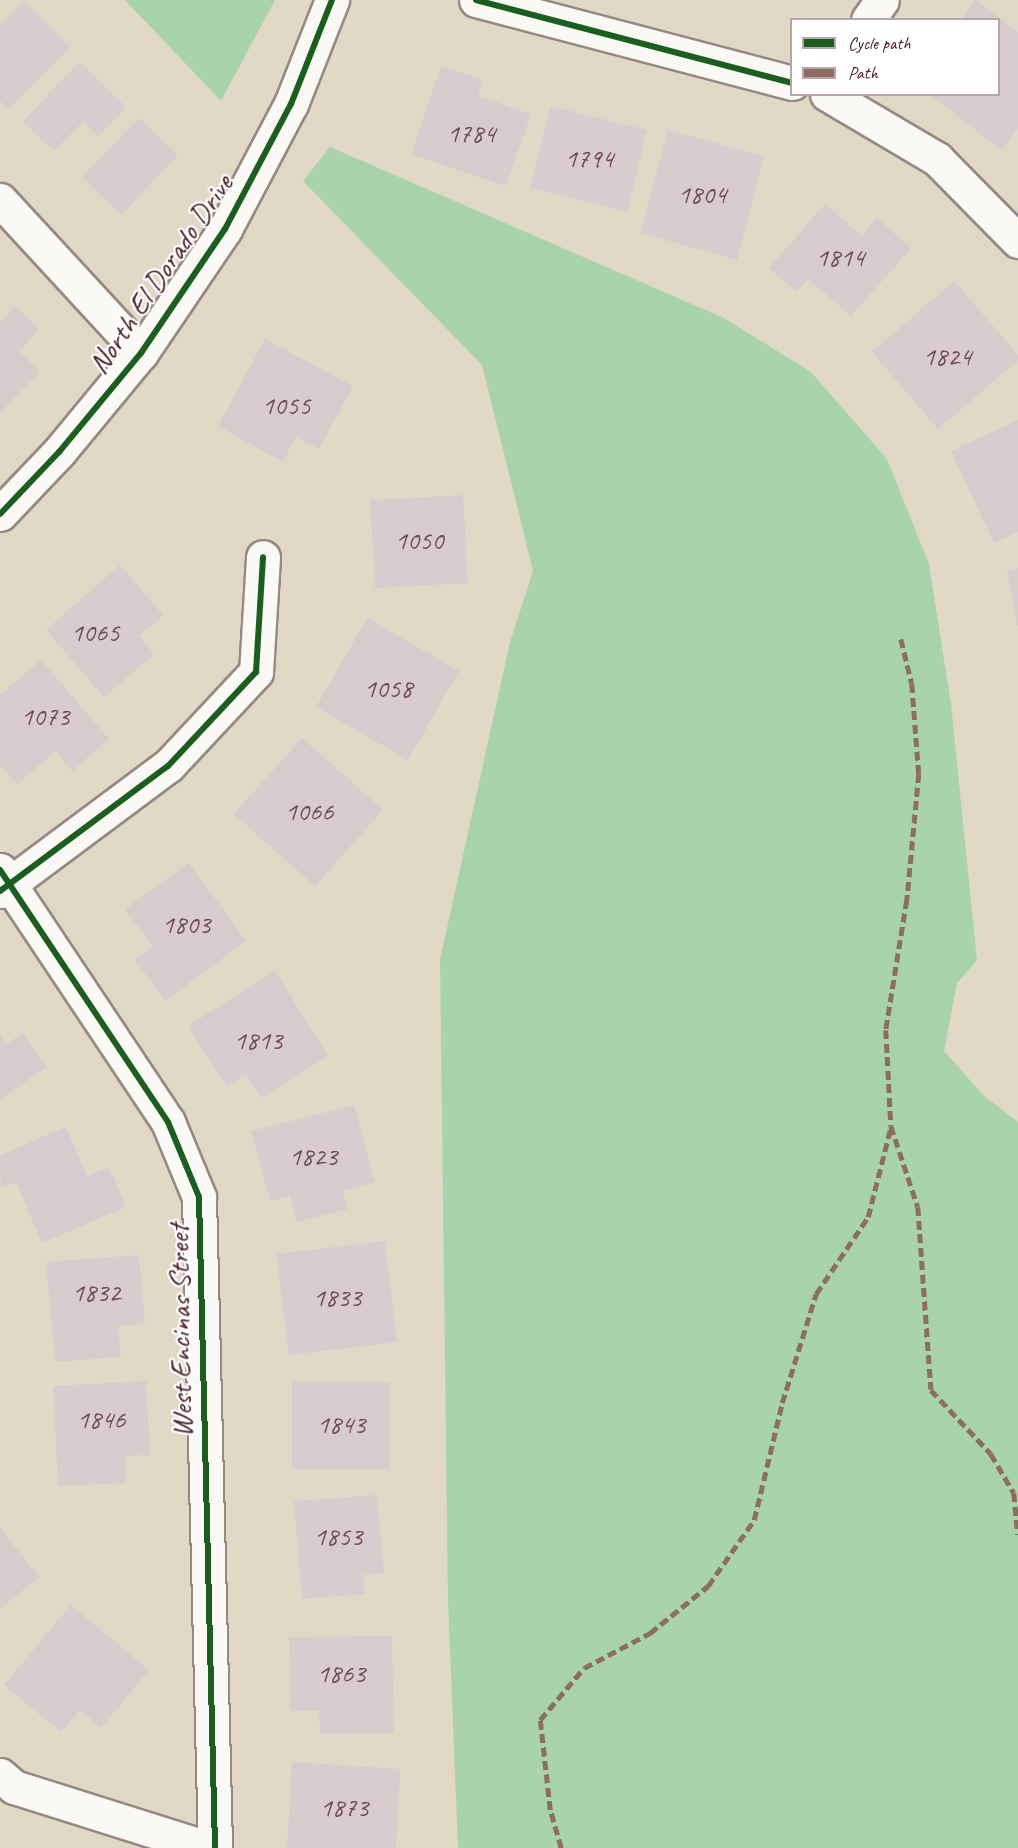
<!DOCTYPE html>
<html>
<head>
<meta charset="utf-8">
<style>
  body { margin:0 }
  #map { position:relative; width:1018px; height:1848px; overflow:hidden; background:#e2d8c6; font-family:Caveat,sans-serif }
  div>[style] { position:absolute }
  .green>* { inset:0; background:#a9d4aa }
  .building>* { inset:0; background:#d8cccf }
  .roads { filter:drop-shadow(2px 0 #958982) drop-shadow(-2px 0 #958982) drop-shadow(0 2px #958982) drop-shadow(0 -2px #958982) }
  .minor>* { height:33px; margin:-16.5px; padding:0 16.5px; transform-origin:16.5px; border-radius:16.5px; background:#fbf9f6 }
  .quiet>* { height:4.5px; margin-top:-2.25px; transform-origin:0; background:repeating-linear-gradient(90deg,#8d6e63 0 9px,transparent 0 13.5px) }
  .cycleway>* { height:6px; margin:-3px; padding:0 3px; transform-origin:3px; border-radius:3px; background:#1b5e20 }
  span { translate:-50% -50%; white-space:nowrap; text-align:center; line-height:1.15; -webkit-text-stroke:4.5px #fff; paint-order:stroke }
  .number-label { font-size:27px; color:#6e4a54 }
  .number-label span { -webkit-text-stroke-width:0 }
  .street-label { font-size:30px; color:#4a1f2b }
  .legend { position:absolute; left:790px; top:18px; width:210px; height:78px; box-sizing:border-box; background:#fff; border:2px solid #b7a5aa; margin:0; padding:8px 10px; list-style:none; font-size:18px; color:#4a1f2b }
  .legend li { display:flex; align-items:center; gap:12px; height:30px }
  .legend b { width:30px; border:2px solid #b7a5aa }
</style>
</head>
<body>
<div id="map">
  <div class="green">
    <div style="clip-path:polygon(125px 0,275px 0,221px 101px)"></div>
    <div style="clip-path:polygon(330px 147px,724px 318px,811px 372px,887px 459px,929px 564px,951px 704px,977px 960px,957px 983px,944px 1051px,984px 1096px,1018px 1122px,1018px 1848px,458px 1848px,448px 1601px,440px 960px,510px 642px,533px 571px,482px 365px,303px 181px)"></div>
  </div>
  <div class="building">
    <div style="clip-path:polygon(976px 0,1018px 32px,1018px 128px,1002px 150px,929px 94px,998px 94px,998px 20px,961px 20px)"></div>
    <div style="clip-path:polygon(24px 1px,70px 47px,9px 109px,0 101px,0 25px)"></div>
    <div style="clip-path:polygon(80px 62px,126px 107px,98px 136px,83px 122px,54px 151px,23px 121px)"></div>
    <div style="clip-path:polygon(441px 66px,483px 80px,478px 96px,531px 114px,506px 186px,411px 154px)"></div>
    <div style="clip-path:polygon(550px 106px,647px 130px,627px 212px,530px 188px)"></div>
    <div style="clip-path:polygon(139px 118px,178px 155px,121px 215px,82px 177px)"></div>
    <div style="clip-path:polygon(668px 130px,764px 156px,737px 260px,640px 233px)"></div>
    <div style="clip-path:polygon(825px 204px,862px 236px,877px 218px,911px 248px,851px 316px,808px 279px,796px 292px,769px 268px)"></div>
    <div style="clip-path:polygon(954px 281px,1018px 355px,1018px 360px,938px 429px,872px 352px)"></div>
    <div style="clip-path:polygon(15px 306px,39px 329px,19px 351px,40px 371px,0 413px,0 323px)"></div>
    <div style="clip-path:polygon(265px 339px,353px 386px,319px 449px,296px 436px,283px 462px,218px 426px)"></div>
    <div style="clip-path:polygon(1018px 420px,1018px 532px,994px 543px,951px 451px)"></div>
    <div style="clip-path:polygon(463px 495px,468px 583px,375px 588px,370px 500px)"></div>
    <div style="clip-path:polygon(120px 565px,163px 615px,139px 636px,154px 654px,104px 697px,46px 630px)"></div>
    <div style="clip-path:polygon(1018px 568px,1018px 625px,1017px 625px,1007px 570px)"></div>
    <div style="clip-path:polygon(367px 618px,459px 671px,408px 760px,316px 707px)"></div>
    <div style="clip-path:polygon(41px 660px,109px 739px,72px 771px,56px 751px,17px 784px,0 765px,0 695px)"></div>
    <div style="clip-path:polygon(302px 738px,383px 810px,315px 886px,234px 814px)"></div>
    <div style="clip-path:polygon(189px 863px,246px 941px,165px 1001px,135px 960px,153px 947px,125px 909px)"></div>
    <div style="clip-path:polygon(275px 971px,328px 1056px,261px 1098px,246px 1074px,227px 1086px,188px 1026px)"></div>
    <div style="clip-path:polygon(23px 1033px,47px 1067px,0 1099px,0 1034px,6px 1044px)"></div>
    <div style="clip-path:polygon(354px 1105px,375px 1182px,343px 1191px,348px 1209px,296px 1222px,290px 1196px,270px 1201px,251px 1131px)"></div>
    <div style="clip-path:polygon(66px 1127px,87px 1176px,109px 1167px,126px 1207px,42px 1243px,16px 1182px,1px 1188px,0 1155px)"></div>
    <div style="clip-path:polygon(385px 1241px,397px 1342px,289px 1355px,276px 1254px)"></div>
    <div style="clip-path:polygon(139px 1255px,145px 1324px,118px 1326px,121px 1357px,55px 1362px,46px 1262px)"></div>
    <div style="clip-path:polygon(146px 1381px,150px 1455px,125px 1456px,126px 1483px,58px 1486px,53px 1386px)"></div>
    <div style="clip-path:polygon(292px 1382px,390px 1382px,389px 1469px,292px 1469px)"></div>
    <div style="clip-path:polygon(377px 1495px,384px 1573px,363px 1575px,365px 1594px,302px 1599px,294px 1501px)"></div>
    <div style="clip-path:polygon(0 1528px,39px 1577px,0 1609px)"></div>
    <div style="clip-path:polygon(71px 1605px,149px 1670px,101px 1728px,80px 1710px,61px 1732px,4px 1685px)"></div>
    <div style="clip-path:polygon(392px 1636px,394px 1733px,320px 1734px,319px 1711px,290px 1711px,289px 1637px)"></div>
    <div style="clip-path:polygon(292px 1762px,400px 1769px,396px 1848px,287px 1848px)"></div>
  </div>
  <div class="roads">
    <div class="minor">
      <div style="left:476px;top:0;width:327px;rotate:14.7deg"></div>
      <div style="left:868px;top:20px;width:24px;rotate:-55deg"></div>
      <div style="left:827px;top:94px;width:128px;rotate:30.6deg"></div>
      <div style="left:937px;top:159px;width:115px;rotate:45.4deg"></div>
      <div style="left:0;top:200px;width:208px;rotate:47.3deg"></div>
      <div style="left:0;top:514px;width:86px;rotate:-46.4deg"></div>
      <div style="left:59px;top:452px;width:129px;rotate:-50.4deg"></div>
      <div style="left:141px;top:353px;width:150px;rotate:-55.9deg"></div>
      <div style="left:225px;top:229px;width:141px;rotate:-62.2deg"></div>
      <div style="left:291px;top:104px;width:112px;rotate:-68.5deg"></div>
      <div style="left:0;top:870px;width:303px;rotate:56.3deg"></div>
      <div style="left:168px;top:1122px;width:81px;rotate:67.5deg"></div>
      <div style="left:199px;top:1197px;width:651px;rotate:88.59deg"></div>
      <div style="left:0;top:891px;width:209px;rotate:-36.7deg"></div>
      <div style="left:168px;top:766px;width:129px;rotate:-46.9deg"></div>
      <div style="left:256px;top:672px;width:115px;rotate:-86.5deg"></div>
      <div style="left:0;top:1775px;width:18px;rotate:41deg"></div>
      <div style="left:14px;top:1787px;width:203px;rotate:17.5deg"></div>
    </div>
  </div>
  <div class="quiet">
    <div style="left:901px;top:639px;width:46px;rotate:76.3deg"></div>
    <div style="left:912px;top:684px;width:90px;rotate:85.6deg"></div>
    <div style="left:919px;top:774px;width:127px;rotate:95.4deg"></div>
    <div style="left:907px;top:900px;width:132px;rotate:99.2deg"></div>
    <div style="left:886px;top:1030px;width:96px;rotate:87deg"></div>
    <div style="left:891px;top:1126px;width:85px;rotate:71.6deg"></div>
    <div style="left:918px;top:1207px;width:183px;rotate:85.9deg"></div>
    <div style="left:931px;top:1390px;width:88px;rotate:46.8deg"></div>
    <div style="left:991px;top:1454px;width:45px;rotate:59.5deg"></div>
    <div style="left:1014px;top:1493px;width:42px;rotate:84.6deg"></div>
    <div style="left:561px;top:1848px;width:40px;rotate:-106deg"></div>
    <div style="left:550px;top:1810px;width:91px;rotate:-96.3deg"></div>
    <div style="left:540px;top:1720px;width:68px;rotate:-49.8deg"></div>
    <div style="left:584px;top:1668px;width:75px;rotate:-27.9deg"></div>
    <div style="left:650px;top:1633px;width:75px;rotate:-39deg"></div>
    <div style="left:708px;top:1586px;width:80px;rotate:-55.1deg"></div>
    <div style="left:754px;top:1520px;width:120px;rotate:-76.5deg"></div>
    <div style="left:782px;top:1403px;width:114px;rotate:-72.7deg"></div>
    <div style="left:816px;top:1294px;width:93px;rotate:-56deg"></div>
    <div style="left:868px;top:1217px;width:94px;rotate:-75.8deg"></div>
  </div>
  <div class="cycleway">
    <div style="left:476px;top:0;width:327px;rotate:14.7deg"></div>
    <div style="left:0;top:514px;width:86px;rotate:-46.4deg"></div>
    <div style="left:59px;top:452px;width:129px;rotate:-50.4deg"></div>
    <div style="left:141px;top:353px;width:150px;rotate:-55.9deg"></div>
    <div style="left:225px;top:229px;width:141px;rotate:-62.2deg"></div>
    <div style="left:291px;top:104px;width:112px;rotate:-68.5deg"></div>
    <div style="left:0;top:870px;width:303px;rotate:56.3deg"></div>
    <div style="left:168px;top:1122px;width:81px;rotate:67.5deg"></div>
    <div style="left:199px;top:1197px;width:651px;rotate:88.59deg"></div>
    <div style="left:0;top:891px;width:209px;rotate:-36.7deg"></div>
    <div style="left:168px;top:766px;width:129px;rotate:-46.9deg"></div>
    <div style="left:256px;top:672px;width:115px;rotate:-86.5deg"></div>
  </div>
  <div class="number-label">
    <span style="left:471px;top:134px">1784</span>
    <span style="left:589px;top:159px">1794</span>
    <span style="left:702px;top:195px">1804</span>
    <span style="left:840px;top:258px">1814</span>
    <span style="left:947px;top:357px">1824</span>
    <span style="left:286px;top:406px">1055</span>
    <span style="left:419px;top:541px">1050</span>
    <span style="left:95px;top:633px">1065</span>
    <span style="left:388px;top:689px">1058</span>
    <span style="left:45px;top:717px">1073</span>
    <span style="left:309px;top:812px">1066</span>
    <span style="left:186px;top:925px">1803</span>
    <span style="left:258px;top:1041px">1813</span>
    <span style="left:313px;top:1157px">1823</span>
    <span style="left:96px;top:1293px">1832</span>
    <span style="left:337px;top:1298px">1833</span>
    <span style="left:101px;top:1420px">1846</span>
    <span style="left:341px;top:1425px">1843</span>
    <span style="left:338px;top:1537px">1853</span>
    <span style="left:341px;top:1674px">1863</span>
    <span style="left:344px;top:1808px">1873</span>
  </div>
  <div class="street-label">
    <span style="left:160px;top:274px;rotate:-56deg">North El Dorado Drive</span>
    <span style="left:180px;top:1331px;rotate:-91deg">West Encinas Street</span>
  </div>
  <ul class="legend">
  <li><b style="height:8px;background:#1b5e20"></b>Cycle path</li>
  <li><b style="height:8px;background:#8d6e63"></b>Path</li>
  </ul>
</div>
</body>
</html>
